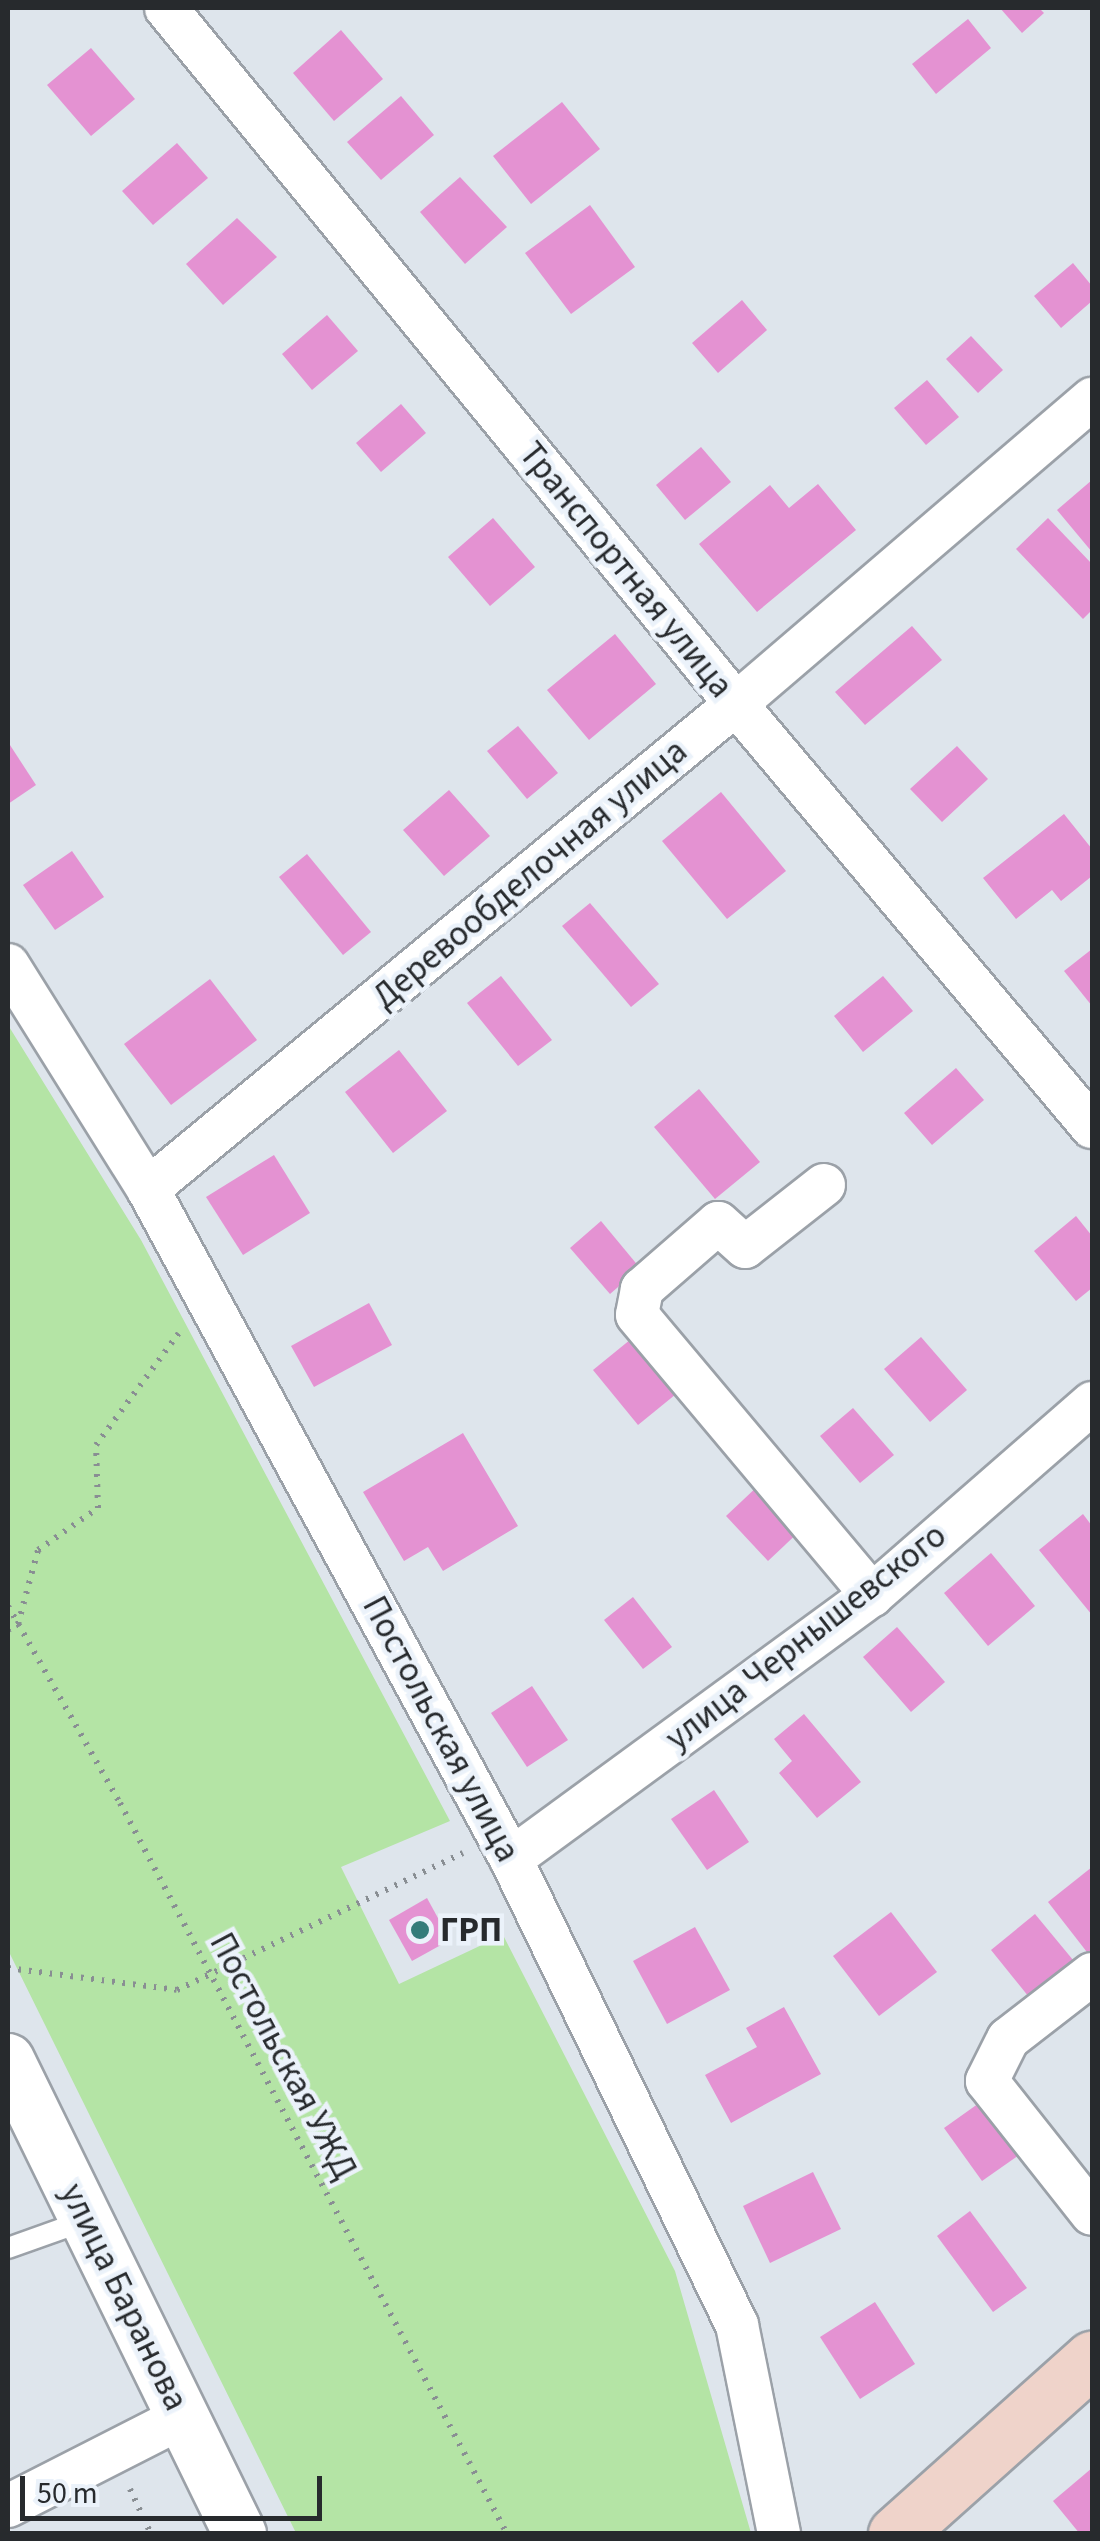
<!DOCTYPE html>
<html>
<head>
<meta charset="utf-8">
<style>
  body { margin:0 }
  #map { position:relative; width:1100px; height:2541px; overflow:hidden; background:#dee5ec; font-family:"Source Sans 3",sans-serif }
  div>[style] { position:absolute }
  .green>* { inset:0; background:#b4e4a5 }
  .building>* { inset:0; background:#e492d2 }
  .path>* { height:6px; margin-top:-3px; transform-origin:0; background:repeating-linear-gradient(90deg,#898e93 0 2.5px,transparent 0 10.5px) }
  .roads { filter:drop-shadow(2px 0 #9ba1a8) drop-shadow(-2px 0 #9ba1a8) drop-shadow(0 2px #9ba1a8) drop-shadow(0 -2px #9ba1a8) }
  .service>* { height:20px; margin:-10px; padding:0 10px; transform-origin:10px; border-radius:10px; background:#fff }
  .minor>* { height:42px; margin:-21px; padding:0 21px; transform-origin:21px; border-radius:21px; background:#fff }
  .tertiary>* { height:52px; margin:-26px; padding:0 26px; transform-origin:26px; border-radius:26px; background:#fff }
  .secondary>* { height:55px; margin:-27.5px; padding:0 27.5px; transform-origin:27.5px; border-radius:27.5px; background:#efd3ca }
  .dots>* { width:28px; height:28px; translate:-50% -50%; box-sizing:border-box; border:5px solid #ebf2fa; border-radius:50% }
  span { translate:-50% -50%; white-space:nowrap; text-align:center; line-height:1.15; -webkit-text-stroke:9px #ebf2fa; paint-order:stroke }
  .street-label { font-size:35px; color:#272a2d }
  .poi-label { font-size:35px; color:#272a2d; font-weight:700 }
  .left { translate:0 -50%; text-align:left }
  .frame { position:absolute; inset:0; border:10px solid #272a2d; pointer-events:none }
  .scale { position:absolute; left:20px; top:2476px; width:302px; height:45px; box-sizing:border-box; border:5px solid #272a2d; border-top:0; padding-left:12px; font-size:30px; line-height:35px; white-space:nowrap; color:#272a2d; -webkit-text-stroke:8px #ebf2fa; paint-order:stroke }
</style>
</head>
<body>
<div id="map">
  <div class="green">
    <div style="clip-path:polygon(8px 1025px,141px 1240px,450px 1821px,341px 1867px,399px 1984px,503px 1935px,675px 2271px,751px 2533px,296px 2533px,8px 1950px)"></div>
  </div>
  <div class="building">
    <div style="clip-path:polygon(1000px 8px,1039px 8px,1044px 13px,1022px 33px)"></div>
    <div style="clip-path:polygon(968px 19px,991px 48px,936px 94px,912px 64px)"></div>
    <div style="clip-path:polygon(341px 30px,383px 79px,334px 121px,293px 73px)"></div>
    <div style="clip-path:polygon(91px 48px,135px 99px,91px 136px,47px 85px)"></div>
    <div style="clip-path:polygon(401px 96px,434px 135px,381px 180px,347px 142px)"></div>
    <div style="clip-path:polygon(562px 102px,600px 149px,531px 204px,493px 156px)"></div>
    <div style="clip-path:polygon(177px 143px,208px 178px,153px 225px,122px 191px)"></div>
    <div style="clip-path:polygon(460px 177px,507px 227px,465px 264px,420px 212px)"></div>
    <div style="clip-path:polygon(590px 205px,635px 267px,571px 314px,525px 253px)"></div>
    <div style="clip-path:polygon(237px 218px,277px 257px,223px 305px,186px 264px)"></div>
    <div style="clip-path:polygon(1073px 263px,1092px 286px,1092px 301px,1061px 328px,1034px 296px)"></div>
    <div style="clip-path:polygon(742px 300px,767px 330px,718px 373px,692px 343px)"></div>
    <div style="clip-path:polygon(327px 315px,358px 351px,312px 390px,282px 354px)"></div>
    <div style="clip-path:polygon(971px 336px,1003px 370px,978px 393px,946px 359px)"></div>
    <div style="clip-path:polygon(927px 380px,959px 417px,926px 445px,894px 408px)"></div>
    <div style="clip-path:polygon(401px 404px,426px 433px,381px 472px,356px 443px)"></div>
    <div style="clip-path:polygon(701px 447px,731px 482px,685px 520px,656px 485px)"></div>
    <div style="clip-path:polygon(1092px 480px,1092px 552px,1057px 510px)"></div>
    <div style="clip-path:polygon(818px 484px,856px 530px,757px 612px,699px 544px,770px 485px,789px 508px)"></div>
    <div style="clip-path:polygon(493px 518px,535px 567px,490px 606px,448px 557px)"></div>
    <div style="clip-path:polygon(1048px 518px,1092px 564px,1092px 610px,1083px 619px,1016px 549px)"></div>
    <div style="clip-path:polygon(912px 626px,942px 660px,865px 725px,835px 692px)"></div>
    <div style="clip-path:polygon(615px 634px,656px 684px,589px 740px,547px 690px)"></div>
    <div style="clip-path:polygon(518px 726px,558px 773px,527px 799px,487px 751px)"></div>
    <div style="clip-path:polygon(8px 742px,36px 785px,8px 804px)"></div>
    <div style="clip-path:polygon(957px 746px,988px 779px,942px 822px,910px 789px)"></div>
    <div style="clip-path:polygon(449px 790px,490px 836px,444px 876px,403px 830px)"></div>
    <div style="clip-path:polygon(721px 792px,786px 871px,727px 919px,662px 841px)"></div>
    <div style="clip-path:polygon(1064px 814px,1092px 849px,1092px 876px,1061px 901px,1052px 890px,1016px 919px,983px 878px)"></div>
    <div style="clip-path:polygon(72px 851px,104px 897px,55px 930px,23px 885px)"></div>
    <div style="clip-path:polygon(307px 854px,371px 932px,343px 955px,279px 877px)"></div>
    <div style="clip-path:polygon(590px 903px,659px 984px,631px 1007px,562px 926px)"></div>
    <div style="clip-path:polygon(1092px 949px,1092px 1006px,1064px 971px)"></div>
    <div style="clip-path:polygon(501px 976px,552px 1040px,518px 1066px,467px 1003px)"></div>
    <div style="clip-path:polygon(883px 976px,913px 1011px,863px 1052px,834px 1016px)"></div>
    <div style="clip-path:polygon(210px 979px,257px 1040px,171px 1105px,124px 1044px)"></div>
    <div style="clip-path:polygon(399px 1050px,447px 1111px,393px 1153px,345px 1092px)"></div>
    <div style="clip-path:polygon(956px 1068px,984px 1100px,932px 1145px,904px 1113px)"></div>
    <div style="clip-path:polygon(699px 1089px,760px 1162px,715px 1199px,654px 1127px)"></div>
    <div style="clip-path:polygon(274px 1155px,310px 1213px,243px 1255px,206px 1197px)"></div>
    <div style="clip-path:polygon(1076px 1216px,1092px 1236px,1092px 1288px,1076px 1301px,1034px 1251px)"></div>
    <div style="clip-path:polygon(601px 1221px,640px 1268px,610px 1294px,570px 1248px)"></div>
    <div style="clip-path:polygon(369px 1303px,392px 1345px,314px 1387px,291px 1346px)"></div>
    <div style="clip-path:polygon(636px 1335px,681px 1390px,638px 1425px,593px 1370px)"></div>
    <div style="clip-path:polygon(921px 1337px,967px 1390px,930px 1422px,884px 1369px)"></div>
    <div style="clip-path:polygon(853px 1408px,894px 1455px,860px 1483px,820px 1436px)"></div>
    <div style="clip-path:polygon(463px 1433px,518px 1526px,443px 1571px,428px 1547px,404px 1561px,363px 1492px)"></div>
    <div style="clip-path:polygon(760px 1484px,803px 1528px,768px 1561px,726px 1516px)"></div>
    <div style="clip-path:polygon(1083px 1514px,1092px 1526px,1092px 1615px,1039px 1550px)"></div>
    <div style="clip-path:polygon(991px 1553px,1035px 1606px,988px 1646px,944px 1593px)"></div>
    <div style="clip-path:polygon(633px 1597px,672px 1647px,643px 1669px,604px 1620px)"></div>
    <div style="clip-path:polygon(897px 1627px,945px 1682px,911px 1712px,863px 1657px)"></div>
    <div style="clip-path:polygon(532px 1686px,568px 1740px,527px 1767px,491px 1713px)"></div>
    <div style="clip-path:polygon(804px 1714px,861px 1782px,817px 1818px,779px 1773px,792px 1761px,774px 1739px)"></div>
    <div style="clip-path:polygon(714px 1790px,749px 1842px,707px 1870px,671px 1819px)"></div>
    <div style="clip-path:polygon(1092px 1867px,1092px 1954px,1090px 1956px,1048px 1902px)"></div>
    <div style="clip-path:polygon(427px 1898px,450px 1940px,412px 1961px,389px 1920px)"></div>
    <div style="clip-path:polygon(891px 1912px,937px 1972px,879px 2016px,833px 1956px)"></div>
    <div style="clip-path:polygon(1035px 1914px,1078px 1966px,1033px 2002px,991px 1950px)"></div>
    <div style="clip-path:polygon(695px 1927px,730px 1990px,667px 2024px,633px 1961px)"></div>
    <div style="clip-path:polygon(784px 2007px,821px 2074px,731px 2123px,705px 2075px,757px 2047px,746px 2028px)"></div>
    <div style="clip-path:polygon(982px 2101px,1019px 2155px,982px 2181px,944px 2128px)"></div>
    <div style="clip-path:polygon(813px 2172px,841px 2229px,770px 2263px,743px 2206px)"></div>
    <div style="clip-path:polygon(970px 2211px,1027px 2288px,993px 2312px,937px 2236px)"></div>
    <div style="clip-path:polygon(875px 2302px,915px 2364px,860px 2399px,820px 2337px)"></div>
    <div style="clip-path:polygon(1092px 2468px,1092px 2534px,1080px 2534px,1053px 2501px)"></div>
  </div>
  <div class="path">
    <div style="left:8px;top:1606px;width:227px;rotate:60.4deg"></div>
    <div style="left:120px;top:1803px;width:827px;rotate:62.1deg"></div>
    <div style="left:8px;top:1630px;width:12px;rotate:-31deg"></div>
    <div style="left:18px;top:1624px;width:77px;rotate:-74.9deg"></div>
    <div style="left:38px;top:1550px;width:73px;rotate:-35deg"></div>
    <div style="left:98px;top:1508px;width:63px;rotate:-91.8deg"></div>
    <div style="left:96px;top:1445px;width:139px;rotate:-53.5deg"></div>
    <div style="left:8px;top:1968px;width:170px;rotate:7.4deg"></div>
    <div style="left:177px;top:1990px;width:317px;rotate:-25.6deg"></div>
    <div style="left:130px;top:2489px;width:50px;rotate:65deg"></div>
  </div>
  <div class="roads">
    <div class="service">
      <div style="left:8px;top:2248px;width:81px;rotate:-19.6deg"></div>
    </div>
    <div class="minor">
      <div style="left:166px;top:8px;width:900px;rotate:50.68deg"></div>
      <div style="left:736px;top:704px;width:553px;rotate:49.92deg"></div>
      <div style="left:8px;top:965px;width:264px;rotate:58deg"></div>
      <div style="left:148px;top:1189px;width:762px;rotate:61.55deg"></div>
      <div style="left:511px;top:1859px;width:518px;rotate:64.13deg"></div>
      <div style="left:737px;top:2325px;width:213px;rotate:78.6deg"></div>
      <div style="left:824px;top:1185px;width:100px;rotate:141.9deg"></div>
      <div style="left:745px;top:1247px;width:36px;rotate:-138deg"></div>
      <div style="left:718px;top:1223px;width:101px;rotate:139deg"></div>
      <div style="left:642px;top:1289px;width:26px;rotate:101deg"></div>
      <div style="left:637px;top:1315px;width:366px;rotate:50deg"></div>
      <div style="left:148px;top:1189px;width:762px;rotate:-39.52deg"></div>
      <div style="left:736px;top:704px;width:469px;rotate:-40.6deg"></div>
      <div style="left:511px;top:1859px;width:447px;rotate:-36.2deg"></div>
      <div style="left:872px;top:1595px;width:292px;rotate:-41.1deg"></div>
      <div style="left:1092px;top:1974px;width:106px;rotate:142.3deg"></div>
      <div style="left:1008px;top:2039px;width:47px;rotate:116.6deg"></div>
      <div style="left:987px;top:2081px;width:169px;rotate:51.7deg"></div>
      <div style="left:8px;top:2506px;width:196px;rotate:-27deg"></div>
    </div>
    <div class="tertiary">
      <div style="left:8px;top:2060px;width:528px;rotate:63.92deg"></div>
    </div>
    <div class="secondary">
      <div style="left:896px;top:2534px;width:263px;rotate:-41.8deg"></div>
    </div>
  </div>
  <div class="dots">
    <div style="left:420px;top:1930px;background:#347c7a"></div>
  </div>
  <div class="street-label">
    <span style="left:626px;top:570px;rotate:51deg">Транспортная улица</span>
    <span style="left:530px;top:874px;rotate:-40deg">Деревообделочная улица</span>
    <span style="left:806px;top:1637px;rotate:-38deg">улица Чернышевского</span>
    <span style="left:441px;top:1729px;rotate:62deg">Постольская улица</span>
    <span style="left:283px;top:2056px;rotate:62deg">Постольская УЖД</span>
    <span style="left:124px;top:2297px;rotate:64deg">улица Баранова</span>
  </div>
  <div class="poi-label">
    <span class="left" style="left:440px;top:1930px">ГРП</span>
  </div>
  <div class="frame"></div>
  <div class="scale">50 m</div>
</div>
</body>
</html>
